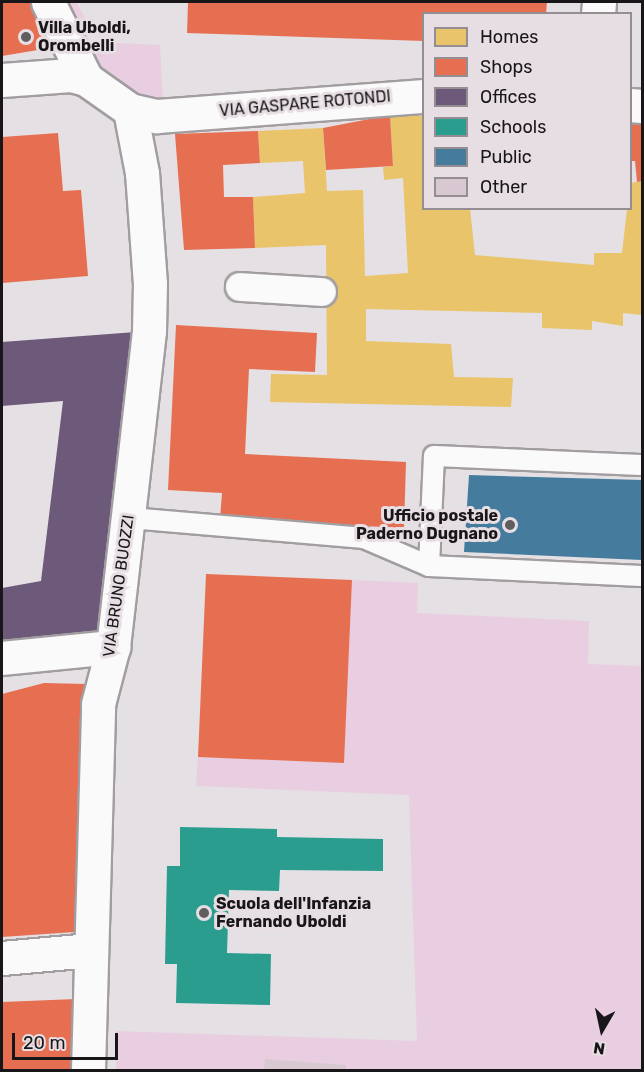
<!DOCTYPE html>
<html>
<head>
<meta charset="utf-8">
<style>
  body { margin:0 }
  #map { position:relative; width:644px; height:1072px; overflow:hidden; background:#e5e0e3; font-family:Rubik,sans-serif }
  div>[style] { position:absolute }
  .green>* { inset:0; background:#e8cee0 }
  .homes>* { inset:0; background:#e9c46a }
  .shops>* { inset:0; background:#e76f51 }
  .offices>* { inset:0; background:#6d597a }
  .schools>* { inset:0; background:#2a9d8f }
  .public>* { inset:0; background:#457b9d }
  .building>* { inset:0; background:#d7c8d2 }
  .roads { filter:drop-shadow(2px 0 #a19da0) drop-shadow(-2px 0 #a19da0) drop-shadow(0 2px #a19da0) drop-shadow(0 -2px #a19da0) }
  .service>* { height:20px; margin:-10px; padding:0 10px; transform-origin:10px; border-radius:10px; background:#fbfafb }
  .pedestrian>* { height:28px; margin:-14px; padding:0 14px; transform-origin:14px; border-radius:14px; background:#fbfafb }
  .minor>* { height:33px; margin:-16.5px; padding:0 16.5px; transform-origin:16.5px; border-radius:16.5px; background:#fbfafb }
  .dots>* { width:16px; height:16px; translate:-50% -50%; box-sizing:border-box; border:3px solid #e7dee4; border-radius:50% }
  span { translate:-50% -50%; white-space:nowrap; text-align:center; line-height:1.15; -webkit-text-stroke:6px #e7dee4; paint-order:stroke }
  .poi-label { font-size:16px; color:#181618; font-weight:700 }
  .left { translate:0 -50%; text-align:left }
  .right { translate:-100% -50%; text-align:right }
  .street-label { font-size:16px; color:#181618 }
  .frame { position:absolute; inset:0; border:3px solid #181618; pointer-events:none }
  .legend { position:absolute; left:422px; top:12px; width:210px; height:198px; box-sizing:border-box; background:#e7dee4; border:2px solid #948e92; margin:0; padding:8px 10px; list-style:none; font-size:18px; color:#181618 }
  .legend li { display:flex; align-items:center; gap:12px; height:30px }
  .legend b { width:30px; border:2px solid #948e92 }
  .north { position:absolute; left:572px; top:1000px; width:60px; height:60px; -webkit-text-stroke:4px #e7dee4; paint-order:stroke; rotate:189deg; font-size:16px; font-weight:700; line-height:24px; text-align:center; color:#181618 }
  .north::after { content:''; display:block; margin:auto; width:21px; height:27px; background:#181618; clip-path:polygon(50% 0,100% 100%,50% 72%,0 100%) }
  .scale { position:absolute; left:12px; top:1033px; width:106px; height:27px; box-sizing:border-box; border:3px solid #181618; border-top:0; padding-left:8px; font-size:18px; line-height:21px; white-space:nowrap; color:#181618; -webkit-text-stroke:4px #e7dee4; paint-order:stroke }
</style>
</head>
<body>
<div id="map">
  <div class="green">
    <div style="clip-path:polygon(63px 2px,76px 2px,87px 21px,76px 32px)"></div>
    <div style="clip-path:polygon(82px 41px,160px 45px,163px 106px,108px 75px)"></div>
    <div style="clip-path:polygon(352px 580px,418px 583px,417px 613px,589px 621px,588px 664px,642px 666px,642px 1070px,116px 1070px,116px 1031px,417px 1041px,409px 795px,196px 786px,198px 757px,344px 762px)"></div>
  </div>
  <div class="homes">
    <div style="clip-path:polygon(390px 115px,424px 116px,424px 208px,470px 208px,475px 255px,594px 265px,594px 253px,622px 253px,630px 183px,642px 181px,642px 315px,623px 313px,623px 326px,592px 321px,592px 330px,542px 328px,542px 313px,366px 309px,366px 341px,451px 344px,454px 377px,513px 378px,511px 407px,270px 402px,271px 374px,327px 375px,326px 245px,255px 248px,253px 197px,305px 193px,303px 161px,260px 163px,258px 131px,323px 128px,327px 191px,363px 190px,365px 276px,408px 273px,403px 178px,384px 180px,383px 167px,393px 166px)"></div>
  </div>
  <div class="shops">
    <div style="clip-path:polygon(2px 2px,37px 2px,50px 26px,50px 48px,2px 56px)"></div>
    <div style="clip-path:polygon(188px 2px,547px 2px,546px 14px,424px 14px,424px 41px,187px 33px)"></div>
    <div style="clip-path:polygon(390px 115px,393px 166px,326px 170px,323px 128px)"></div>
    <div style="clip-path:polygon(630px 119px,642px 120px,642px 181px,637px 182px,635px 161px,630px 161px)"></div>
    <div style="clip-path:polygon(258px 131px,260px 163px,223px 165px,224px 197px,253px 197px,255px 248px,184px 250px,175px 134px)"></div>
    <div style="clip-path:polygon(58px 133px,63px 191px,81px 190px,88px 276px,2px 283px,2px 137px)"></div>
    <div style="clip-path:polygon(176px 325px,317px 333px,315px 372px,249px 369px,245px 454px,406px 462px,404px 528px,220px 519px,222px 493px,168px 490px)"></div>
    <div style="clip-path:polygon(206px 574px,352px 580px,344px 763px,198px 757px)"></div>
    <div style="clip-path:polygon(44px 683px,86px 684px,75px 932px,2px 937px,2px 694px)"></div>
    <div style="clip-path:polygon(76px 999px,73px 1070px,2px 1070px,2px 1002px)"></div>
  </div>
  <div class="offices">
    <div style="clip-path:polygon(136px 332px,98px 641px,2px 650px,2px 588px,41px 581px,63px 401px,2px 406px,2px 342px)"></div>
  </div>
  <div class="schools">
    <div style="clip-path:polygon(180px 827px,277px 829px,277px 837px,383px 839px,383px 871px,280px 870px,279px 891px,229px 890px,227px 953px,271px 954px,270px 1005px,176px 1003px,177px 964px,165px 964px,167px 866px,180px 866px)"></div>
  </div>
  <div class="public">
    <div style="clip-path:polygon(469px 475px,642px 480px,642px 560px,464px 552px)"></div>
  </div>
  <div class="building">
    <div style="clip-path:polygon(265px 1059px,346px 1065px,346px 1070px,264px 1070px)"></div>
  </div>
  <div class="roads">
    <div class="service">
      <div style="left:130px;top:518px;width:235px;rotate:4.9deg"></div>
      <div style="left:364px;top:538px;width:71px;rotate:23.3deg"></div>
      <div style="left:429px;top:566px;width:213px;rotate:2.7deg"></div>
      <div style="left:429px;top:566px;width:110px;rotate:-87.4deg"></div>
      <div style="left:434px;top:456px;width:208px;rotate:2.5deg"></div>
    </div>
    <div class="pedestrian">
      <div style="left:240px;top:287px;width:82px;rotate:3.5deg"></div>
    </div>
    <div class="minor">
      <div style="left:48px;top:2px;width:86px;rotate:63.7deg"></div>
      <div style="left:598px;top:14px;width:12px;rotate:-85deg"></div>
      <div style="left:2px;top:80px;width:69px;rotate:-4.1deg"></div>
      <div style="left:71px;top:75px;width:16px;rotate:15deg"></div>
      <div style="left:86px;top:79px;width:54px;rotate:35.2deg"></div>
      <div style="left:130px;top:110px;width:28px;rotate:13deg"></div>
      <div style="left:157px;top:116px;width:268px;rotate:-4.3deg"></div>
      <div style="left:630px;top:105px;width:12px;rotate:5deg"></div>
      <div style="left:2px;top:658px;width:112px;rotate:-5.7deg"></div>
      <div style="left:2px;top:958px;width:88px;rotate:-5.2deg"></div>
      <div style="left:88px;top:1070px;width:366px;rotate:-88.4deg"></div>
      <div style="left:98px;top:704px;width:59px;rotate:-75.3deg"></div>
      <div style="left:113px;top:647px;width:318px;rotate:-83.5deg"></div>
      <div style="left:149px;top:331px;width:47px;rotate:-88.8deg"></div>
      <div style="left:150px;top:284px;width:111px;rotate:-94.1deg"></div>
      <div style="left:142px;top:173px;width:64px;rotate:-100.8deg"></div>
    </div>
  </div>
  <div class="dots">
    <div style="left:26px;top:37px;background:#605d5f"></div>
    <div style="left:510px;top:525px;background:#605d5f"></div>
    <div style="left:204px;top:913px;background:#605d5f"></div>
  </div>
  <div class="poi-label">
    <span class="left" style="left:38px;top:37px">Villa Uboldi,<br>Orombelli</span>
    <span class="right" style="left:498px;top:525px">Ufficio postale<br>Paderno Dugnano</span>
    <span class="left" style="left:216px;top:913px">Scuola dell'Infanzia<br>Fernando Uboldi</span>
  </div>
  <div class="street-label">
    <span style="left:305px;top:104px;rotate:-5deg">VIA GASPARE ROTONDI</span>
    <span style="left:119px;top:586px;rotate:-82deg">VIA BRUNO BUOZZI</span>
  </div>
  <div class="frame"></div>
  <ul class="legend">
  <li><b style="height:16px;background:#e9c46a"></b>Homes</li>
  <li><b style="height:16px;background:#e76f51"></b>Shops</li>
  <li><b style="height:16px;background:#6d597a"></b>Offices</li>
  <li><b style="height:16px;background:#2a9d8f"></b>Schools</li>
  <li><b style="height:16px;background:#457b9d"></b>Public</li>
  <li><b style="height:16px;background:#d7c8d2"></b>Other</li>
  </ul>
  <div class="north">N</div>
  <div class="scale">20 m</div>
</div>
</body>
</html>
